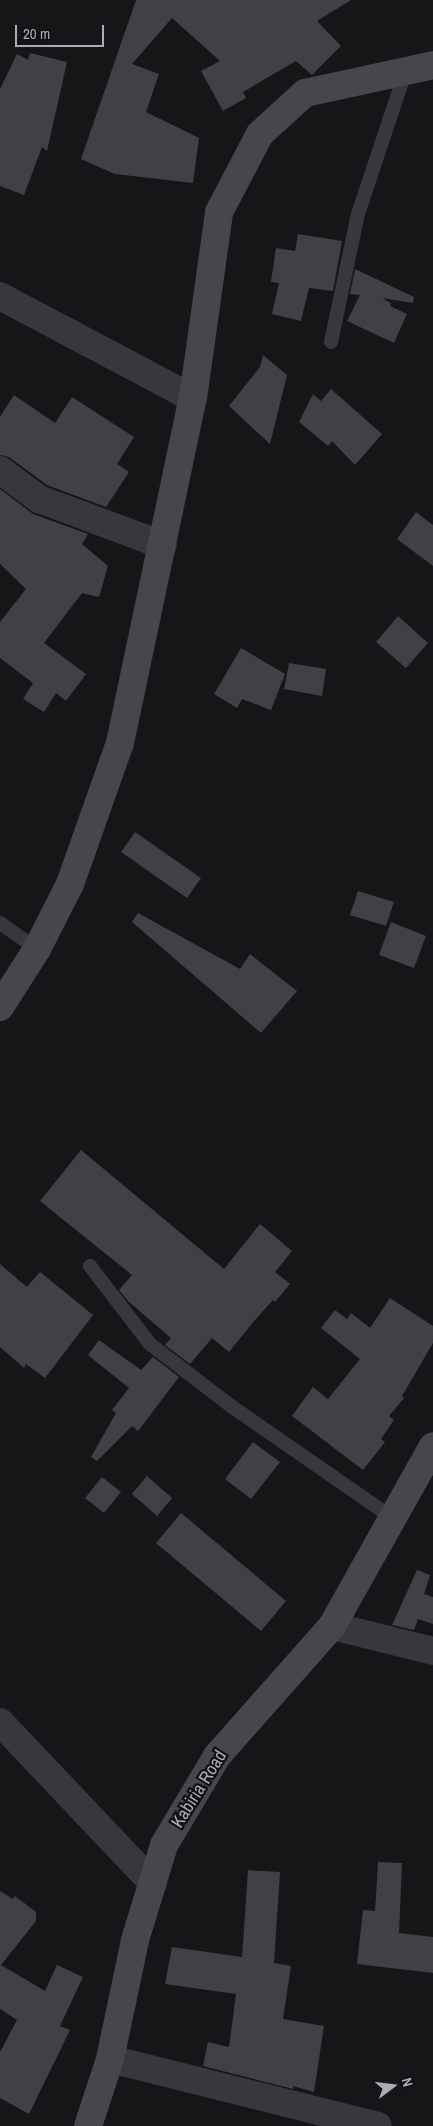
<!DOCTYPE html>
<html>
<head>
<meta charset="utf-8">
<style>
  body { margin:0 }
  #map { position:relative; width:433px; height:2126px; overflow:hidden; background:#161618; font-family:"Archivo Narrow",sans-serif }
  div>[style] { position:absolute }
  .building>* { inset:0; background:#404145 }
  .lane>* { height:14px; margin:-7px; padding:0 7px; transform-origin:7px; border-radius:7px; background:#37383d }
  .street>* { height:28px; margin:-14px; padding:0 14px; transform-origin:14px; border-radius:14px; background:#37383d }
  .secondary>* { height:28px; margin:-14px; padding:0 14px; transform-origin:14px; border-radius:14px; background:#45474d }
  span { translate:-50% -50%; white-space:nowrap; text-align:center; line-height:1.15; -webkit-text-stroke:4.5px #111113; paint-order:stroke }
  .street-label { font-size:18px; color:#a8adb8 }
  .north { position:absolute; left:368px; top:2061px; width:50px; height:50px; -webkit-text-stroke:4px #111113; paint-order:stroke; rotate:75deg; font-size:14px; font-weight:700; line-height:20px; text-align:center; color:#a8adb8 }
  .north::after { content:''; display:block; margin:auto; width:18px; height:22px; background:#a8adb8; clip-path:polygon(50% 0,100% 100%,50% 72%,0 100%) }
  .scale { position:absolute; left:15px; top:25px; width:89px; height:22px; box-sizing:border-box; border:2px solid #a8adb8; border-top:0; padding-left:6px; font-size:15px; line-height:18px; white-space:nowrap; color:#a8adb8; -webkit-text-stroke:4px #111113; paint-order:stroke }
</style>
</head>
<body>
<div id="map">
  <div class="building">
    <div style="clip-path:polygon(136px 0,351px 0,317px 21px,341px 46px,312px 75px,296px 61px,243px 92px,246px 98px,223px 111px,201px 71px,220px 61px,172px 18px,132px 64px,159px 74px,146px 112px,199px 138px,193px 183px,115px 174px,81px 159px)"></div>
    <div style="clip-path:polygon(30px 53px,67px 62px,47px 151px,42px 147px,24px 195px,0 186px,0 89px,17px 54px,28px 60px)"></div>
    <div style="clip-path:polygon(298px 234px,342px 241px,333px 291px,309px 288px,301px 321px,272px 314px,279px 283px,271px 282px,276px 248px,295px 251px)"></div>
    <div style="clip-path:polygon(355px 269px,414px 297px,413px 303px,382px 298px,391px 303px,390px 306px,407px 314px,394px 343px,347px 321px,360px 295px,350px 294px)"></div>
    <div style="clip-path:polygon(263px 355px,287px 375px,270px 444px,229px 406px,260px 367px)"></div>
    <div style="clip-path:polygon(331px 389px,382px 434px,355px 465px,332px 441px,328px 446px,299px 422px,313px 394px,321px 401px)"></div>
    <div style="clip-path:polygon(14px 395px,55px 423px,72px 397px,134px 437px,117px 464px,129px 472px,106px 507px,47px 485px,9px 457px,0 455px,0 417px)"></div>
    <div style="clip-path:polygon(0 489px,33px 514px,88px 534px,82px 544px,108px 566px,99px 597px,82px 593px,44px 643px,86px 674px,66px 701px,56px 693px,44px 712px,23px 699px,33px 683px,0 658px,0 622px,26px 589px,0 564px)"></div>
    <div style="clip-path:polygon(416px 512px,433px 525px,433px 566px,397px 539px)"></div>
    <div style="clip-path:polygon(398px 616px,428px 643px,406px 668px,376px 642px)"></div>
    <div style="clip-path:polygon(241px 648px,285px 674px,271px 710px,242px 699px,237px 708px,214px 694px)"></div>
    <div style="clip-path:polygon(289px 663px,326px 669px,322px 696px,284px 689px)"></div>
    <div style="clip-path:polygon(135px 832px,201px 878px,187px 898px,121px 852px)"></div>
    <div style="clip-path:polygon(358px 891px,394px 902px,386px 926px,350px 915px)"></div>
    <div style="clip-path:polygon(138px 913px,240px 969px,250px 954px,297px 991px,261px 1033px,132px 922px)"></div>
    <div style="clip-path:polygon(391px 922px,426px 936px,414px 968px,379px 955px)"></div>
    <div style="clip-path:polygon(81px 1150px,224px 1269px,260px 1224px,292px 1251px,275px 1272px,290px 1284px,275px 1302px,273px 1300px,255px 1320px,229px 1352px,212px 1338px,190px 1364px,165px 1345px,171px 1338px,129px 1302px,119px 1290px,132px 1275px,40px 1201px)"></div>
    <div style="clip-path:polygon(0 1264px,27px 1287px,40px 1272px,93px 1315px,45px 1378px,26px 1364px,24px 1368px,0 1347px)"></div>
    <div style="clip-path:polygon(390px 1298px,433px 1326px,433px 1343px,402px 1396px,404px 1398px,389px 1416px,394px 1420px,381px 1439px,385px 1442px,363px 1470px,292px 1416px,313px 1387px,328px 1399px,360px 1359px,321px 1328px,335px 1310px,347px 1319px,351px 1313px,370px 1328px)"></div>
    <div style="clip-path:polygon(99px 1340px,141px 1370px,153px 1357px,179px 1377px,138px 1431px,132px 1426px,97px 1461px,91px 1457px,116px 1413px,112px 1410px,129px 1388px,88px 1355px)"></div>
    <div style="clip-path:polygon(253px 1442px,280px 1462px,251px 1499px,225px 1479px)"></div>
    <div style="clip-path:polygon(147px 1476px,172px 1498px,157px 1516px,132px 1494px)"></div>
    <div style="clip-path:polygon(102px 1477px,121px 1492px,104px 1513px,85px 1498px)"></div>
    <div style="clip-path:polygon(181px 1513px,286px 1601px,261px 1631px,156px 1543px)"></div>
    <div style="clip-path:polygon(417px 1570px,430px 1575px,424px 1594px,433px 1597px,433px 1624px,418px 1619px,414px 1630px,392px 1625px)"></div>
    <div style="clip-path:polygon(378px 1862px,402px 1863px,399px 1933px,433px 1937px,433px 1973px,357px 1964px,363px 1910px,375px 1911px)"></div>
    <div style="clip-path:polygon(248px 1870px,280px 1872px,274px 1963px,291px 1966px,283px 2019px,324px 2026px,314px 2092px,293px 2086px,293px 2089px,203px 2066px,208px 2042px,229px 2047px,236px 1994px,165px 1984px,172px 1947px,242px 1957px)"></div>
    <div style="clip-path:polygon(0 1891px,13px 1899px,15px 1896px,36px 1912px,36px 1921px,1px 1965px,45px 1991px,57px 1965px,83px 1977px,60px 2026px,70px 2030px,29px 2114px,0 2098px,0 2052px,17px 2020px,0 2009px)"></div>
  </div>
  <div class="lane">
    <div style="left:331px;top:342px;width:131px;rotate:-78.1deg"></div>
    <div style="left:358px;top:214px;width:152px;rotate:-71.6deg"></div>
    <div style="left:0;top:923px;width:45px;rotate:35.1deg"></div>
    <div style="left:90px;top:1266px;width:98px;rotate:52.4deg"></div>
    <div style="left:150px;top:1344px;width:102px;rotate:37.4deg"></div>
    <div style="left:231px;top:1406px;width:197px;rotate:34.7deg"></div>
  </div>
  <div class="street">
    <div style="left:0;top:296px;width:218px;rotate:27.9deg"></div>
    <div style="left:0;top:470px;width:49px;rotate:36.6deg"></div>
    <div style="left:39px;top:499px;width:132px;rotate:20.4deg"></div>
    <div style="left:332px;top:1626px;width:104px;rotate:13.9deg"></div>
    <div style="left:0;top:1722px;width:222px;rotate:46.5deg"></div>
    <div style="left:110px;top:2059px;width:276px;rotate:14deg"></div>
  </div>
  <div class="secondary">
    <div style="left:0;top:1007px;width:69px;rotate:-57.5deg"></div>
    <div style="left:37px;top:949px;width:73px;rotate:-63.1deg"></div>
    <div style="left:70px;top:884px;width:150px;rotate:-70.5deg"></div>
    <div style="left:120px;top:743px;width:353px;rotate:-78.1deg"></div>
    <div style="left:193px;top:398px;width:188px;rotate:-82deg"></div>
    <div style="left:219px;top:212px;width:88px;rotate:-62.3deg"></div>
    <div style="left:260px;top:134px;width:61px;rotate:-42.3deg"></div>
    <div style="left:305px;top:93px;width:131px;rotate:-12.3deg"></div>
    <div style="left:88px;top:2126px;width:71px;rotate:-71.8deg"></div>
    <div style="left:110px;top:2059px;width:122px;rotate:-78.1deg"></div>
    <div style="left:135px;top:1940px;width:99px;rotate:-73deg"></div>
    <div style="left:164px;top:1845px;width:104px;rotate:-59.2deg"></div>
    <div style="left:217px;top:1756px;width:174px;rotate:-48.5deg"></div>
    <div style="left:332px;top:1626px;width:206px;rotate:-60.7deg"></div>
  </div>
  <div class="street-label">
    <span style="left:199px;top:1789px;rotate:-58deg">Kabiria Road</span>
  </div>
  <div class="north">N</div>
  <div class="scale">20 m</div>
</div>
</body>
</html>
